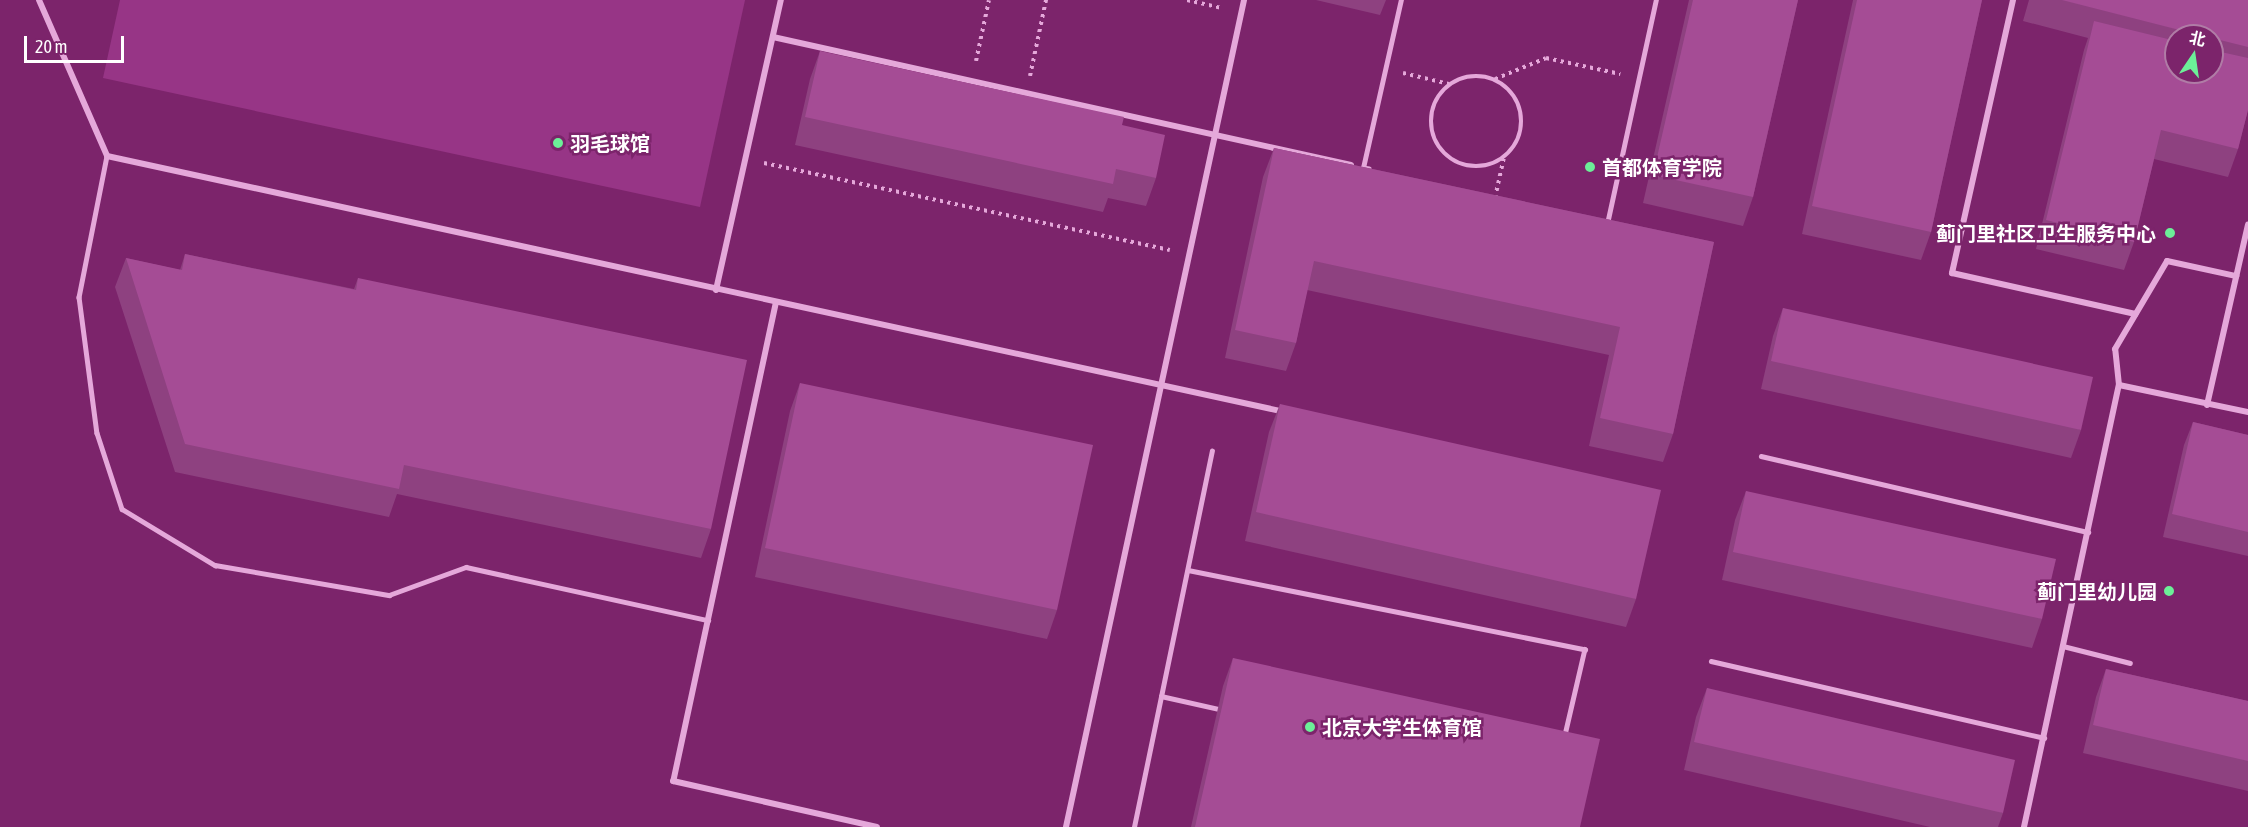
<!DOCTYPE html>
<html>
<head>
<meta charset="utf-8">
<style>
  body { margin:0 }
  #map { position:relative; width:2248px; height:827px; overflow:hidden; background:#7c246b; font-family:"Asap Condensed","Noto Sans SC",sans-serif }
  div>[style] { position:absolute }
  .green>* { inset:0; background:#973586 }
  .path>* { height:4px; margin-top:-2px; transform-origin:0; background:repeating-linear-gradient(90deg,#e5a8da 0 3px,transparent 0 7.5px) }
  .path>.ring { margin:-2px; padding:0; box-sizing:content-box; background:none; border:4px solid #e5a8da; border-radius:50% }
  .service>* { height:4.5px; margin:-2.25px; padding:0 2.25px; transform-origin:2.25px; border-radius:2.25px; background:#e5a8da }
  .minor>* { height:6px; margin:-3px; padding:0 3px; transform-origin:3px; border-radius:3px; background:#e5a8da }
  .wall>* { inset:0; background:#8e4180 }
  .building>* { inset:0; background:#a54c95 }
  .dots>* { width:16px; height:16px; translate:-50% -50%; box-sizing:border-box; border:3px solid #7c246b; border-radius:50% }
  span { translate:-50% -50%; white-space:nowrap; text-align:center; line-height:1.15; -webkit-text-stroke:5px #7c246b; paint-order:stroke }
  .poi-label { font-size:20px; color:#fff; font-weight:700 }
  .left { translate:0 -50%; text-align:left }
  .right { translate:-100% -50%; text-align:right }
  .north { position:absolute; left:2164px; top:24px; width:60px; height:60px; box-sizing:border-box; background:#7c246b; border:2px solid #b07ca6; border-radius:50%; rotate:13deg; font-size:16px; font-weight:700; line-height:24px; text-align:center; color:#fff }
  .north::after { content:''; display:block; margin:auto; width:21px; height:27px; background:#6cef98; clip-path:polygon(50% 0,100% 100%,50% 72%,0 100%) }
  .scale { position:absolute; left:24px; top:36px; width:100px; height:27px; box-sizing:border-box; border:3px solid #fff; border-top:0; padding-left:8px; font-size:18px; line-height:21px; white-space:nowrap; color:#fff; -webkit-text-stroke:4px #7c246b; paint-order:stroke }
</style>
</head>
<body>
<div id="map">
  <div class="green">
    <div style="clip-path:polygon(120px 0,745px 0,700px 207px,103px 78px)"></div>
  </div>
  <div class="path">
    <div style="left:1187px;top:0;width:36px;rotate:13deg"></div>
    <div style="left:976px;top:61px;width:62px;rotate:-78deg"></div>
    <div style="left:1403px;top:73px;width:47px;rotate:13.4deg"></div>
    <div style="left:1030px;top:76px;width:78px;rotate:-78.1deg"></div>
    <div class="ring" style="left:1431px;top:76px;width:86px;height:86px"></div>
    <div style="left:1495px;top:79px;width:55px;rotate:-22.4deg"></div>
    <div style="left:1546px;top:58px;width:76px;rotate:12.2deg"></div>
    <div style="left:764px;top:163px;width:415px;rotate:12.1deg"></div>
    <div style="left:1495px;top:198px;width:42px;rotate:-77.6deg"></div>
  </div>
  <div class="service">
    <div style="left:107px;top:156px;width:144px;rotate:101.2deg"></div>
    <div style="left:79px;top:297px;width:137px;rotate:82.5deg"></div>
    <div style="left:97px;top:433px;width:80px;rotate:71.8deg"></div>
    <div style="left:122px;top:509px;width:109px;rotate:31.1deg"></div>
    <div style="left:215px;top:565px;width:177px;rotate:9.8deg"></div>
    <div style="left:389px;top:595px;width:82px;rotate:-20deg"></div>
    <div style="left:466px;top:567px;width:248px;rotate:12.4deg"></div>
    <div style="left:1369px;top:169px;width:6px;rotate:-171deg"></div>
    <div style="left:1363px;top:168px;width:172px;rotate:-77.3deg"></div>
    <div style="left:1607px;top:224px;width:229px;rotate:-77.7deg"></div>
    <div style="left:1761px;top:456px;width:336px;rotate:13.1deg"></div>
    <div style="left:1188px;top:570px;width:405px;rotate:11.3deg"></div>
    <div style="left:1585px;top:649px;width:88px;rotate:103.1deg"></div>
    <div style="left:2063px;top:646px;width:69px;rotate:14.2deg"></div>
    <div style="left:1711px;top:661px;width:342px;rotate:13deg"></div>
    <div style="left:1161px;top:696px;width:64px;rotate:12.7deg"></div>
    <div style="left:1134px;top:827px;width:384px;rotate:-78.3deg"></div>
  </div>
  <div class="minor">
    <div style="left:39px;top:0;width:170px;rotate:66.4deg"></div>
    <div style="left:107px;top:156px;width:1205px;rotate:12.26deg"></div>
    <div style="left:2013px;top:0;width:280px;rotate:102.6deg"></div>
    <div style="left:1952px;top:273px;width:188px;rotate:12.6deg"></div>
    <div style="left:773px;top:37px;width:592px;rotate:12.49deg"></div>
    <div style="left:716px;top:290px;width:297px;rotate:-77.4deg"></div>
    <div style="left:776px;top:302px;width:490px;rotate:102.1deg"></div>
    <div style="left:673px;top:781px;width:209px;rotate:12.7deg"></div>
    <div style="left:2119px;top:385px;width:132px;rotate:11.8deg"></div>
    <div style="left:2207px;top:405px;width:185px;rotate:-77.2deg"></div>
    <div style="left:1066px;top:827px;width:846px;rotate:-77.85deg"></div>
    <div style="left:2024px;top:827px;width:452px;rotate:-77.9deg"></div>
    <div style="left:2119px;top:385px;width:36px;rotate:-96deg"></div>
    <div style="left:2115px;top:349px;width:102px;rotate:-59.4deg"></div>
    <div style="left:2167px;top:261px;width:71px;rotate:12.3deg"></div>
  </div>
  <div class="wall">
    <div style="clip-path:polygon(1316px 0,1386px 0,1380px 15px)"></div>
    <div style="clip-path:polygon(1689px 0,1798px 0,1753px 197px,1743px 226px,1643px 203px)"></div>
    <div style="clip-path:polygon(1853px 0,1982px 0,1931px 232px,1921px 260px,1802px 234px)"></div>
    <div style="clip-path:polygon(evenodd,2029px 0,2248px 0,2248px 110px,2238px 149px,2228px 177px,2154px 159px,2134px 242px,2124px 270px,2036px 249px,2084px 50px,2088px 38px,2023px 21px,2029px 0,2176px 36px,2212px 36px,2212px 72px,2176px 72px,2176px 36px)"></div>
    <div style="clip-path:polygon(820px 51px,1122px 125px,1156px 178px,1146px 206px,1108px 198px,1103px 212px,795px 145px,810px 79px)"></div>
    <div style="clip-path:polygon(1274px 148px,1714px 242px,1673px 434px,1663px 462px,1589px 446px,1609px 355px,1307px 290px,1296px 343px,1286px 371px,1225px 358px,1263px 177px)"></div>
    <div style="clip-path:polygon(185px 254px,354px 289px,358px 278px,711px 529px,701px 558px,397px 494px,389px 517px,175px 472px,115px 287px,126px 258px,180px 270px)"></div>
    <div style="clip-path:polygon(1783px 308px,2081px 430px,2071px 458px,1761px 389px,1773px 336px)"></div>
    <div style="clip-path:polygon(800px 383px,1057px 610px,1047px 639px,755px 577px,790px 411px)"></div>
    <div style="clip-path:polygon(1280px 404px,1636px 599px,1626px 627px,1245px 541px,1269px 432px)"></div>
    <div style="clip-path:polygon(2193px 422px,2248px 435px,2248px 556px,2163px 537px,2184px 445px)"></div>
    <div style="clip-path:polygon(1746px 491px,2042px 619px,2032px 648px,1722px 580px,1735px 520px)"></div>
    <div style="clip-path:polygon(1233px 658px,1580px 827px,1191px 827px,1223px 686px)"></div>
    <div style="clip-path:polygon(2106px 669px,2248px 701px,2248px 791px,2083px 753px,2096px 697px)"></div>
    <div style="clip-path:polygon(1707px 688px,2003px 813px,1998px 827px,1930px 827px,1684px 770px,1696px 717px)"></div>
  </div>
  <div class="building">
    <div style="clip-path:polygon(1693px 0,1798px 0,1753px 197px,1653px 175px)"></div>
    <div style="clip-path:polygon(1857px 0,1982px 0,1931px 232px,1812px 206px)"></div>
    <div style="clip-path:polygon(2062px 0,2248px 0,2248px 47px,2212px 38px,2212px 36px,2203px 36px)"></div>
    <div style="clip-path:polygon(2094px 21px,2176px 41px,2176px 72px,2212px 72px,2212px 50px,2248px 58px,2248px 110px,2238px 149px,2161px 130px,2134px 242px,2046px 220px)"></div>
    <div style="clip-path:polygon(820px 51px,1124px 117px,1122px 125px,1165px 135px,1156px 178px,1116px 169px,1113px 184px,805px 117px)"></div>
    <div style="clip-path:polygon(1274px 148px,1714px 242px,1673px 434px,1600px 418px,1620px 327px,1314px 261px,1296px 343px,1235px 330px)"></div>
    <div style="clip-path:polygon(185px 254px,356px 290px,358px 278px,747px 360px,711px 529px,404px 465px,399px 489px,185px 444px,126px 258px,182px 270px)"></div>
    <div style="clip-path:polygon(1783px 308px,2093px 377px,2081px 430px,1771px 361px)"></div>
    <div style="clip-path:polygon(800px 383px,1093px 445px,1057px 610px,765px 548px)"></div>
    <div style="clip-path:polygon(1280px 404px,1661px 490px,1636px 599px,1256px 512px)"></div>
    <div style="clip-path:polygon(2193px 422px,2248px 435px,2248px 532px,2172px 514px)"></div>
    <div style="clip-path:polygon(1746px 491px,2056px 559px,2042px 619px,1733px 552px)"></div>
    <div style="clip-path:polygon(1233px 658px,1600px 739px,1580px 827px,1195px 827px)"></div>
    <div style="clip-path:polygon(2106px 669px,2248px 701px,2248px 761px,2093px 725px)"></div>
    <div style="clip-path:polygon(1707px 688px,2015px 760px,2003px 813px,1694px 742px)"></div>
  </div>
  <div class="dots">
    <div style="left:558px;top:143px;background:#6cef98"></div>
    <div style="left:1590px;top:167px;background:#6cef98"></div>
    <div style="left:2170px;top:233px;background:#6cef98"></div>
    <div style="left:2169px;top:591px;background:#6cef98"></div>
    <div style="left:1310px;top:727px;background:#6cef98"></div>
  </div>
  <div class="poi-label">
    <span class="left" style="left:570px;top:143px">羽毛球馆</span>
    <span class="left" style="left:1602px;top:167px">首都体育学院</span>
    <span class="right" style="left:2156px;top:233px">蓟门里社区卫生服务中心</span>
    <span class="right" style="left:2157px;top:591px">蓟门里幼儿园</span>
    <span class="left" style="left:1322px;top:727px">北京大学生体育馆</span>
  </div>
  <div class="north">北</div>
  <div class="scale">20 m</div>
</div>
</body>
</html>
